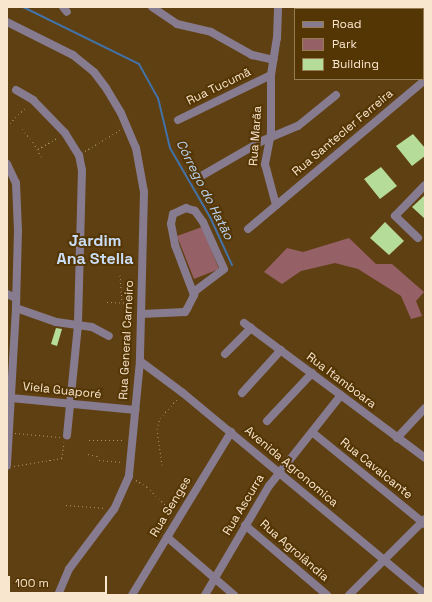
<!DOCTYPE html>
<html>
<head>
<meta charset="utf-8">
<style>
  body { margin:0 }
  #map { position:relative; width:432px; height:602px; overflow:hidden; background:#5f4012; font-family:"Space Grotesk",sans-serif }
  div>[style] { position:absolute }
  .green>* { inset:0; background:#956066 }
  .stream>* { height:2px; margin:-1px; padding:0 1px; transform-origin:1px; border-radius:1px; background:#4272a7 }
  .building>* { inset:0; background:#b5dc98 }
  .path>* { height:1px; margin-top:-0.5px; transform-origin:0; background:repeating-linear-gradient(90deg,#ac9370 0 1px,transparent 0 4px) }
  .minor>* { height:8px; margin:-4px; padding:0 4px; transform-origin:4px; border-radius:4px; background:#877b8f }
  span { translate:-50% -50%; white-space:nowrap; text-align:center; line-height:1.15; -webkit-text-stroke:4px #543504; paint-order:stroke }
  .street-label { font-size:12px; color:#f9e6cf }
  .water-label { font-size:13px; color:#b9d4f3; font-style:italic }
  .district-label { font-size:16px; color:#c9def6; font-weight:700 }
  .frame { position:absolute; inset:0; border:8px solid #f9e6cf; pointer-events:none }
  .legend { position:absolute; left:294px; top:8px; width:130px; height:72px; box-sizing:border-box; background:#543504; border:1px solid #967c55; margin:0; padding:5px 7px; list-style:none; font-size:12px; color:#f9e6cf }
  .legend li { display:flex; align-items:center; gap:8px; height:20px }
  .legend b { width:20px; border:1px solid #967c55 }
  .scale { position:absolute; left:8px; top:576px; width:99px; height:18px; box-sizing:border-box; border:2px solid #f9e6cf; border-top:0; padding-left:5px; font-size:12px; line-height:14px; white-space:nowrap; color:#f9e6cf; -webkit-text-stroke:3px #543504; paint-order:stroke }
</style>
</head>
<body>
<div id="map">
  <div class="green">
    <div style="clip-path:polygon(202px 227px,219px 269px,194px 279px,177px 236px)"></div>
    <div style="clip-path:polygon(349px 238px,376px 264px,392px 264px,424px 292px,416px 301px,422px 316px,411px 319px,401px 296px,358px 269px,335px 263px,301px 271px,282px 284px,264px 272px,287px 248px,303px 252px)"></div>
  </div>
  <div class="stream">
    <div style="left:23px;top:7px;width:129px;rotate:26.2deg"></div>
    <div style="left:139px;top:64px;width:39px;rotate:61deg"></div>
    <div style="left:158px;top:98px;width:51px;rotate:76.5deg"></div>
    <div style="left:170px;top:148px;width:80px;rotate:59.9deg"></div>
    <div style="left:210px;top:217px;width:53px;rotate:65.4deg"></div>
  </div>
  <div class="building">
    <div style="clip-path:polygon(413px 134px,425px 148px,425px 156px,412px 166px,396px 146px)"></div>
    <div style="clip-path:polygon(381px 167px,397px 186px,380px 199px,364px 179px)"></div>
    <div style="clip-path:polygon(425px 195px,425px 219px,412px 207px)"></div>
    <div style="clip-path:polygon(385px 222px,404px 241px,389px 255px,370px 238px)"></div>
    <div style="clip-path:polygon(56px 328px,62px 329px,57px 346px,51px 344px)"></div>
  </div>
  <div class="path">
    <div style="left:7px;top:126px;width:28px;rotate:-45deg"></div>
    <div style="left:22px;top:129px;width:17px;rotate:50deg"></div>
    <div style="left:33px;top:142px;width:18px;rotate:61deg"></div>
    <div style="left:38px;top:149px;width:24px;rotate:-30deg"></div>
    <div style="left:85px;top:151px;width:41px;rotate:-31deg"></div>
    <div style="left:120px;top:275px;width:27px;rotate:86deg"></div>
    <div style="left:107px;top:302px;width:28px;rotate:2deg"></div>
    <div style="left:15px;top:433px;width:45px;rotate:5.1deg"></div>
    <div style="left:89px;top:440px;width:35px"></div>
    <div style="left:88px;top:454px;width:9px;rotate:13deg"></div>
    <div style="left:97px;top:456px;width:4px;rotate:63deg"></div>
    <div style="left:99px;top:460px;width:23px;rotate:5deg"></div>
    <div style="left:162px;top:465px;width:36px;rotate:-98deg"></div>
    <div style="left:157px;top:429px;width:11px;rotate:-75deg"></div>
    <div style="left:160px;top:418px;width:25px;rotate:-48deg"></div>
    <div style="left:14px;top:466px;width:49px;rotate:-9.5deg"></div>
    <div style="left:62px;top:458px;width:16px;rotate:-83deg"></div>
    <div style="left:136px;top:480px;width:13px;rotate:32deg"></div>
    <div style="left:147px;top:487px;width:36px;rotate:44deg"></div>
    <div style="left:66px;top:505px;width:40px;rotate:4.3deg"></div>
  </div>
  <div class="minor">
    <div style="left:63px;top:7px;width:6px;rotate:51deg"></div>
    <div style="left:152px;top:7px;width:30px;rotate:34deg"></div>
    <div style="left:177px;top:24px;width:35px;rotate:13deg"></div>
    <div style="left:211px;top:32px;width:47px;rotate:29.3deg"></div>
    <div style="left:252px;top:55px;width:22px;rotate:13deg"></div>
    <div style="left:408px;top:7px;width:4px;rotate:34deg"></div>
    <div style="left:423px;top:17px;width:3px;rotate:45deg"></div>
    <div style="left:7px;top:22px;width:74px;rotate:26.6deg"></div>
    <div style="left:73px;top:55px;width:27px;rotate:39deg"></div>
    <div style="left:94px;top:72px;width:20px;rotate:53deg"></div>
    <div style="left:106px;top:88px;width:29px;rotate:59deg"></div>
    <div style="left:121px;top:113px;width:38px;rotate:67deg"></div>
    <div style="left:136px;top:148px;width:45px;rotate:79.7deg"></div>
    <div style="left:144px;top:192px;width:169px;rotate:91.4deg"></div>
    <div style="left:140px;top:361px;width:116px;rotate:95.5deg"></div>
    <div style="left:129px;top:476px;width:36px;rotate:114deg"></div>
    <div style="left:114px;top:509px;width:75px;rotate:126.9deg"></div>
    <div style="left:69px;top:569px;width:28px;rotate:113deg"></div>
    <div style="left:16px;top:90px;width:20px;rotate:30deg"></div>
    <div style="left:33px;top:100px;width:46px;rotate:45.9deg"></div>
    <div style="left:65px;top:133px;width:26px;rotate:58deg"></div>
    <div style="left:79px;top:155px;width:15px;rotate:79deg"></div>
    <div style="left:82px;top:170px;width:155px;rotate:91.5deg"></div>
    <div style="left:78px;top:325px;width:111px;rotate:95.7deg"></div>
    <div style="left:178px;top:120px;width:103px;rotate:-25.8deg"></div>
    <div style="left:7px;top:164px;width:21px;rotate:65deg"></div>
    <div style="left:16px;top:183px;width:47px;rotate:87.6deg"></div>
    <div style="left:18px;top:230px;width:78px;rotate:91.5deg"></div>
    <div style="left:16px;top:308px;width:158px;rotate:93.3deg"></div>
    <div style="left:203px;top:175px;width:68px;rotate:-30deg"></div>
    <div style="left:262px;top:141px;width:39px;rotate:-23deg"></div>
    <div style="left:298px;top:126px;width:49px;rotate:-39.2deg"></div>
    <div style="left:276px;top:205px;width:42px;rotate:-105deg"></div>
    <div style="left:265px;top:164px;width:32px;rotate:-79deg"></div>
    <div style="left:271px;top:133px;width:58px;rotate:-90deg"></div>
    <div style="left:271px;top:75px;width:37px;rotate:-81deg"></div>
    <div style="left:277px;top:38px;width:31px;rotate:-88deg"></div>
    <div style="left:248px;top:229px;width:231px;rotate:-40.1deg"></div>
    <div style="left:418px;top:238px;width:32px;rotate:-136deg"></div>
    <div style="left:395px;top:216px;width:43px;rotate:-45.9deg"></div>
    <div style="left:7px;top:294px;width:10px;rotate:24deg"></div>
    <div style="left:16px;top:308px;width:42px;rotate:19.3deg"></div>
    <div style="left:56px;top:322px;width:36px;rotate:8deg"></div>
    <div style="left:92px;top:327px;width:19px;rotate:28deg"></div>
    <div style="left:141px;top:314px;width:44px;rotate:-2.6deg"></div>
    <div style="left:185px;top:312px;width:4px;rotate:-56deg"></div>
    <div style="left:187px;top:309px;width:16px;rotate:-63deg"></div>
    <div style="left:194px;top:295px;width:4px;rotate:-76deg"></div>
    <div style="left:195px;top:291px;width:36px;rotate:-37deg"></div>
    <div style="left:224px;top:269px;width:51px;rotate:-114.1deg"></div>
    <div style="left:203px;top:222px;width:14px;rotate:-126deg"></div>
    <div style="left:195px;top:211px;width:9px;rotate:-162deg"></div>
    <div style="left:186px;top:208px;width:14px;rotate:155deg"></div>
    <div style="left:173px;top:214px;width:10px;rotate:101deg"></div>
    <div style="left:171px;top:224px;width:21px;rotate:79deg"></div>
    <div style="left:175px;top:245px;width:53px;rotate:69.2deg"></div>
    <div style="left:244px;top:323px;width:226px;rotate:36.7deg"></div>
    <div style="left:225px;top:354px;width:37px;rotate:-45deg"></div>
    <div style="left:140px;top:361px;width:54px;rotate:36.7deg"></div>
    <div style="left:183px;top:393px;width:315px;rotate:39.7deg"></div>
    <div style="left:242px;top:393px;width:58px;rotate:-47.8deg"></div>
    <div style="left:11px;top:398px;width:125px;rotate:5.5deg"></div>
    <div style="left:267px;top:421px;width:66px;rotate:-46.8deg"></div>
    <div style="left:312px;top:432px;width:146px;rotate:39.2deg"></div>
    <div style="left:397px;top:438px;width:41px;rotate:-47deg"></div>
    <div style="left:245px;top:525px;width:108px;rotate:40.5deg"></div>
    <div style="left:167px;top:537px;width:89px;rotate:40.9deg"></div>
    <div style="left:132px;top:595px;width:191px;rotate:-58.7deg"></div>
    <div style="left:205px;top:595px;width:126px;rotate:-59.6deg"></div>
    <div style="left:269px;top:486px;width:116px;rotate:-51.6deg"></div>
    <div style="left:349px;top:595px;width:107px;rotate:-45deg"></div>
  </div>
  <div class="street-label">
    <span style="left:219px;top:87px;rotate:-26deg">Rua Tucumã</span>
    <span style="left:343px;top:133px;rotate:-40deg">Rua Santecler Ferreira</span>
    <span style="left:256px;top:136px;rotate:-86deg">Rua Marãa</span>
    <span style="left:127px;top:340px;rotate:-87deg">Rua General Carneiro</span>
    <span style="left:341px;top:381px;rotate:37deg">Rua Itamboara</span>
    <span style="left:62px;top:391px;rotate:6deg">Viela Guaporé</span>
    <span style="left:291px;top:467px;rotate:40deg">Avenida Agronomica</span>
    <span style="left:376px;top:469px;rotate:39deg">Rua Cavalcante</span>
    <span style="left:244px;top:505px;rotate:-59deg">Rua Ascurra</span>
    <span style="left:171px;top:507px;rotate:-59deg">Rua Senges</span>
    <span style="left:294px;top:551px;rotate:41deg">Rua Agrolândia</span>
  </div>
  <div class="water-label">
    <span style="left:204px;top:190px;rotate:63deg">Córrego do Hatão</span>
  </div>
  <div class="district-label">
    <span style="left:95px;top:250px">Jardim<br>Ana Stella</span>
  </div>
  <div class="frame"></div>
  <ul class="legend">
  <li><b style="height:5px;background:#877b8f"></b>Road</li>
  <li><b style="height:11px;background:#956066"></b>Park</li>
  <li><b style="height:11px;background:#b5dc98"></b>Building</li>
  </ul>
  <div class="scale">100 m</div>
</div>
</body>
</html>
